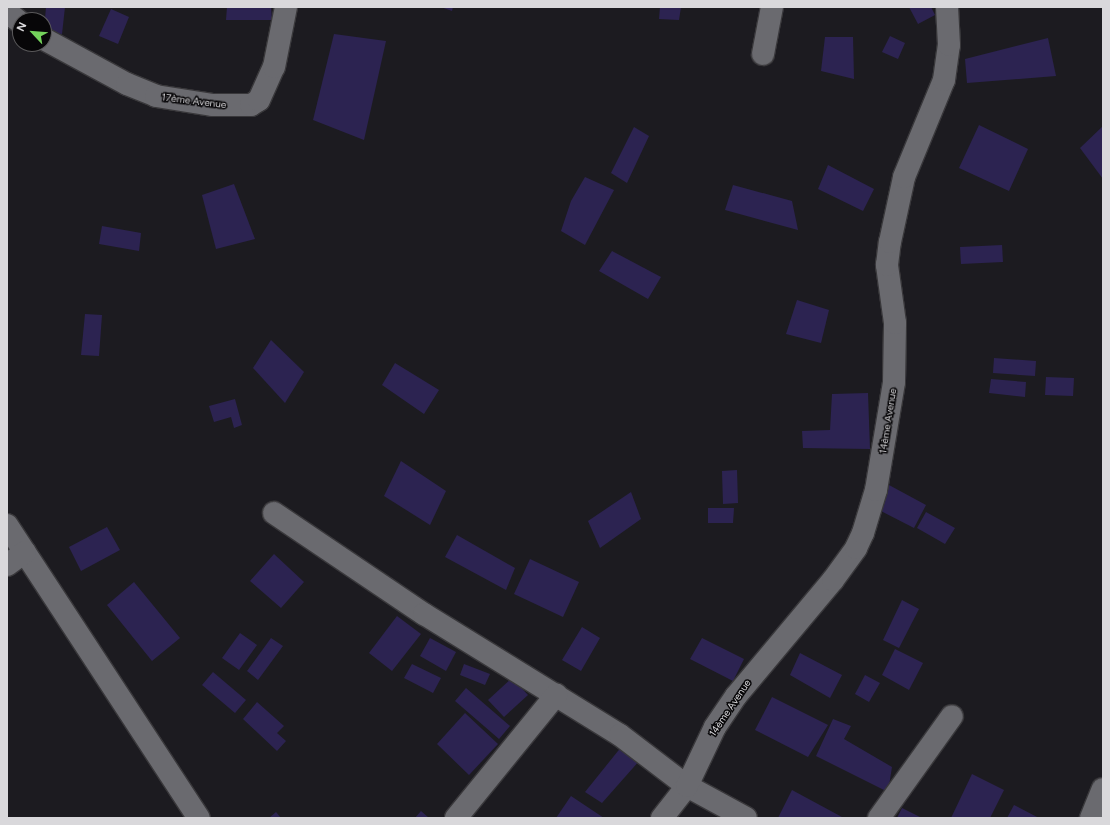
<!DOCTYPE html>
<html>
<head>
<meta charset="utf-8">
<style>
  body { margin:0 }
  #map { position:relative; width:1110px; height:825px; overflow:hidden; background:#1c1b20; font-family:Figtree,sans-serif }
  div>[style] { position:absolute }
  .building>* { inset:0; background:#2c2351 }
  .roads { filter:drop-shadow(1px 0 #39383b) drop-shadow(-1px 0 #39383b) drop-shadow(0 1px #39383b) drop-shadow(0 -1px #39383b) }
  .minor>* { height:22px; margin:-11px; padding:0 11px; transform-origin:11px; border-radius:11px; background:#6a6a6f }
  span { translate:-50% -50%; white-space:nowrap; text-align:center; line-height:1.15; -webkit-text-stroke:3px #070608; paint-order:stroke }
  .street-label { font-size:10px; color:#d9d8db }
  .frame { position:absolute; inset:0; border:8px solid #d9d8db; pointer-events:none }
  .north { position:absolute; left:12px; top:12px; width:40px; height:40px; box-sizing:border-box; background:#070608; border:1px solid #5b5a5c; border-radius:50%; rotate:296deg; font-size:11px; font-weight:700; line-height:16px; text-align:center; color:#d9d8db }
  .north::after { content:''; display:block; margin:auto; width:14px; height:18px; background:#74d25b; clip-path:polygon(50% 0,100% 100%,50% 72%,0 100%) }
</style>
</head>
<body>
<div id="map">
  <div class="building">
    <div style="clip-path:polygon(46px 7px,65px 7px,62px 34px,44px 32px)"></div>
    <div style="clip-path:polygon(227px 7px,271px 7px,272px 20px,226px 20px)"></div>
    <div style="clip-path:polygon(441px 7px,453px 7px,452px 11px)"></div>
    <div style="clip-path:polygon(660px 7px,681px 7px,679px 20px,659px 19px)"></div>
    <div style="clip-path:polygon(909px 7px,931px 7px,935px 15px,918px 24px)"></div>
    <div style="clip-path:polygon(111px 9px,129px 17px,118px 44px,99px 36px)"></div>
    <div style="clip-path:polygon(334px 34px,386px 41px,364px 140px,313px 120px)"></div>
    <div style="clip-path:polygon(890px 36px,905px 43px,898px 59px,882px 52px)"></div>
    <div style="clip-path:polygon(825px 37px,853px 37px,854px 79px,821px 71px)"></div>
    <div style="clip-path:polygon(1048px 38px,1056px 76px,967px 83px,965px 59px)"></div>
    <div style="clip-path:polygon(979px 125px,1028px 149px,1009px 191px,959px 168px)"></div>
    <div style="clip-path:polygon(1103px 126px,1103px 179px,1080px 148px)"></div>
    <div style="clip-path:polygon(634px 127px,649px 136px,627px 183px,611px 173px)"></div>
    <div style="clip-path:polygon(828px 165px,874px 189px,863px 211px,818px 189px)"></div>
    <div style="clip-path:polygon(585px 177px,614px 190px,585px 245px,561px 231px,571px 201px)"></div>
    <div style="clip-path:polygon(234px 184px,255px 239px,216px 249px,202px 195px)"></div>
    <div style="clip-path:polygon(733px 185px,792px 201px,798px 230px,725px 210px)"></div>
    <div style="clip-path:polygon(102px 226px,141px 233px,139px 251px,99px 244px)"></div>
    <div style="clip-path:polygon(1002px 245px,1003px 262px,961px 264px,960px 247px)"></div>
    <div style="clip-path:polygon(612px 251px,661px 277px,648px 299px,599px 271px)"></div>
    <div style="clip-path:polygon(797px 300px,829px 310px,821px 343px,786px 334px)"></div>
    <div style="clip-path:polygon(85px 314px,102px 315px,99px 356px,81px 355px)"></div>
    <div style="clip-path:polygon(271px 340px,304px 372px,285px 403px,253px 368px)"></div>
    <div style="clip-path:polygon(994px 358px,1036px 361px,1035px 376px,993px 373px)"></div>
    <div style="clip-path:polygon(395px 363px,439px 390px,424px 414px,382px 385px)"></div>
    <div style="clip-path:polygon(1046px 377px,1074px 378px,1073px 396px,1045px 395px)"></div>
    <div style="clip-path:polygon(991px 379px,1026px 382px,1025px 397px,989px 393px)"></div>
    <div style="clip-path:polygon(868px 393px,870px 449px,803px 448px,802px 431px,830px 430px,832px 394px)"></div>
    <div style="clip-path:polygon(235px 399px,242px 425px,234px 428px,231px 417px,214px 422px,209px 406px)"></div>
    <div style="clip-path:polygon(401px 461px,446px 491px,430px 525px,384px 496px)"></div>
    <div style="clip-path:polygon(737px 470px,738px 503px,723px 504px,722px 471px)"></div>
    <div style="clip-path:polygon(889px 485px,926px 505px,914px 528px,877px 509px)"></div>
    <div style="clip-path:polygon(631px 492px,641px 519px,600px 548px,588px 521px)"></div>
    <div style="clip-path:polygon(708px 508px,734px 508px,733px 523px,708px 523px)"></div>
    <div style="clip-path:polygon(926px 512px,955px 528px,945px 544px,917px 528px)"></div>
    <div style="clip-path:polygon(107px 527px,120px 550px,81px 571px,69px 547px)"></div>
    <div style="clip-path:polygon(457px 535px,515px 568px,506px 590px,445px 557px)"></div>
    <div style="clip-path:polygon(274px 554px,304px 582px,281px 608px,250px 581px)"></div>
    <div style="clip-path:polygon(530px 559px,579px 582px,563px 617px,514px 594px)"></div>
    <div style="clip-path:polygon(134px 582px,180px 638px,152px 661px,107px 605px)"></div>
    <div style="clip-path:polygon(902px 600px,919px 609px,899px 648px,883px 640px)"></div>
    <div style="clip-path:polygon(397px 616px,421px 634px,392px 671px,369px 653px)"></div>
    <div style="clip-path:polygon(582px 627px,600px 638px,581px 671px,562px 660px)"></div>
    <div style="clip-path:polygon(240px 633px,257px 645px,239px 670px,222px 658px)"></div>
    <div style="clip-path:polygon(271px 638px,283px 646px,258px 680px,247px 671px)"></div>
    <div style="clip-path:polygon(430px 638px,456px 652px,446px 671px,420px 656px)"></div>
    <div style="clip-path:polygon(702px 638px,744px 659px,733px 681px,690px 659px)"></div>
    <div style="clip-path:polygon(895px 649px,923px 663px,909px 690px,882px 675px)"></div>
    <div style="clip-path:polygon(800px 653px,842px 675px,830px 698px,790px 675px)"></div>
    <div style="clip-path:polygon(412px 664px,441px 678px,433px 693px,404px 678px)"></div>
    <div style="clip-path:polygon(464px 664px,490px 674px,485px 685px,460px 675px)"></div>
    <div style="clip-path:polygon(213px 672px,246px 700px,235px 713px,202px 685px)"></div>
    <div style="clip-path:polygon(865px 675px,880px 683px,869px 702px,855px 694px)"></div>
    <div style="clip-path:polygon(512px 678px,528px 695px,504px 717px,488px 700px)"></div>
    <div style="clip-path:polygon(466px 688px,510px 726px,499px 739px,455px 701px)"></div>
    <div style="clip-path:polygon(772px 697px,828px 725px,808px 757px,755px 730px)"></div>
    <div style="clip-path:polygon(257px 702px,284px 726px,277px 733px,286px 741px,277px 751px,243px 719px)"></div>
    <div style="clip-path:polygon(465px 713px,498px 744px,469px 775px,437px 744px)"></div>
    <div style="clip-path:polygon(833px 719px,851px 726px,844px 739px,892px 767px,888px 792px,816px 756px)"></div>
    <div style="clip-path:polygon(622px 746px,640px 760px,602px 803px,585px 792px)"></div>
    <div style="clip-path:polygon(972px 774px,1004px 790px,990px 818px,951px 818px)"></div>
    <div style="clip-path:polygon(792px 790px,842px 817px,841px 818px,778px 818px)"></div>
    <div style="clip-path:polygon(571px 796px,604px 818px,556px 818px)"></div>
    <div style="clip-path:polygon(1014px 805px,1039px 818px,1007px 818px)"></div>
    <div style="clip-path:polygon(902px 808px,922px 818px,897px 818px)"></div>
    <div style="clip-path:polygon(421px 811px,429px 818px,415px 818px)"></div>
    <div style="clip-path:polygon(276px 812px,281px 818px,269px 818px)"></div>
  </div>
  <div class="roads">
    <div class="minor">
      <div style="left:7px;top:12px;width:16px;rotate:38deg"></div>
      <div style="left:44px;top:39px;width:94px;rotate:28.5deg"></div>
      <div style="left:127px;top:84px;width:31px;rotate:22deg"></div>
      <div style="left:156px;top:96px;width:58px;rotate:9deg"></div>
      <div style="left:213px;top:105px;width:38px"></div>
      <div style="left:251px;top:105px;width:9px;rotate:-32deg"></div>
      <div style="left:259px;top:100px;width:36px;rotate:-66deg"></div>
      <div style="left:274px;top:67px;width:61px;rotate:-78.7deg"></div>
      <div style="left:763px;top:54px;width:48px;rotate:-79.2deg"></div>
      <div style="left:274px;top:513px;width:181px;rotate:34deg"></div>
      <div style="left:424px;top:614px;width:230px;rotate:31.7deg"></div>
      <div style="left:620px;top:735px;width:84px;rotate:37.3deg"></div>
      <div style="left:687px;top:786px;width:67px;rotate:28.5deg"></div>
      <div style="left:7px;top:525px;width:350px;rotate:56.8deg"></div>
      <div style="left:7px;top:565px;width:22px;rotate:-36deg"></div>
      <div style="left:456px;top:818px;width:159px;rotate:-50.9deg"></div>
      <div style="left:662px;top:818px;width:41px;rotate:-52deg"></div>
      <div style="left:687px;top:786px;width:65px;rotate:-64.6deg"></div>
      <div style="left:715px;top:727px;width:37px;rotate:-56deg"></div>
      <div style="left:736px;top:696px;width:151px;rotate:-50.1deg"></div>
      <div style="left:833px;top:580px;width:39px;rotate:-54deg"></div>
      <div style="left:856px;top:548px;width:17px;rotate:-65deg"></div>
      <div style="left:863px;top:533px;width:45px;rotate:-73.2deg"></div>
      <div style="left:876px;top:490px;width:109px;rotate:-80.5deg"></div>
      <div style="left:894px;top:382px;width:59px;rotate:-89deg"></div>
      <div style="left:895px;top:323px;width:59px;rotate:-97.9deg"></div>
      <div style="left:887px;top:265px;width:23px;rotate:-83deg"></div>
      <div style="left:890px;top:242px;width:66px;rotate:-77.8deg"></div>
      <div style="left:904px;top:177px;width:105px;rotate:-67.6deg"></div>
      <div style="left:944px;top:80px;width:35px;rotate:-82deg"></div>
      <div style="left:949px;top:45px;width:38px;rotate:-93deg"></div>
      <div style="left:879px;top:818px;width:125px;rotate:-54.4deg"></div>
      <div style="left:1091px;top:818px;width:31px;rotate:-68deg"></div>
    </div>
  </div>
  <div class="street-label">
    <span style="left:194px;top:101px;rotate:7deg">17ème Avenue</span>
    <span style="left:888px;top:421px;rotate:-81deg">14ème Avenue</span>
    <span style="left:730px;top:708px;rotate:-56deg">14ème Avenue</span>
  </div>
  <div class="frame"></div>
  <div class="north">N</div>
</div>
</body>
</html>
